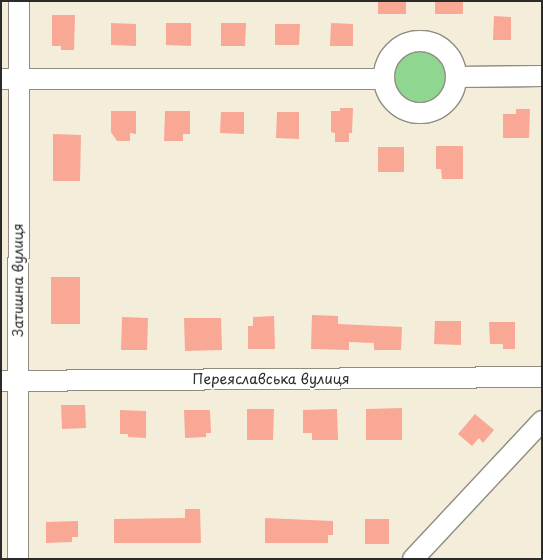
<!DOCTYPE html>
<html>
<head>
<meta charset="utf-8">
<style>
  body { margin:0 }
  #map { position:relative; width:543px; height:560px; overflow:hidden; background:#f3edda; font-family:"Playpen Sans",sans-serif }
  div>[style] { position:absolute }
  .green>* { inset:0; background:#8fd690 }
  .round { border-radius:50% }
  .building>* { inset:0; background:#f9a896 }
  .roads { filter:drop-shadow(1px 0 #8f8c82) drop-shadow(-1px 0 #8f8c82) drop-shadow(0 1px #8f8c82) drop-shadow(0 -1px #8f8c82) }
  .minor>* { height:20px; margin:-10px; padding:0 10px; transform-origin:10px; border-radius:10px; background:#fff }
  .minor>.ring { margin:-10px; padding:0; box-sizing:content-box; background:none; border:20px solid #fff; border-radius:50% }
  span { translate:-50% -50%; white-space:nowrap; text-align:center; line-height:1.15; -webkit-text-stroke:4px #fff; paint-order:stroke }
  .street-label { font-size:14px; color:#2b2b2b }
  .frame { position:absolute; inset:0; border:2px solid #2b2b2b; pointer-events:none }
</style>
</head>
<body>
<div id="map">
  <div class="green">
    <div class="round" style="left:394px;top:50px;width:54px;height:54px"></div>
  </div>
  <div class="building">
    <div style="clip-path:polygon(378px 1px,406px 1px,406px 14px,378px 14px)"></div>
    <div style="clip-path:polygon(435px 1px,463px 1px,463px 14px,435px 14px)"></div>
    <div style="clip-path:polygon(52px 15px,75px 15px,74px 50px,61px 50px,61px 46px,52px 46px)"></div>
    <div style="clip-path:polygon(494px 16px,511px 17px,511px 40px,493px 40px)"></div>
    <div style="clip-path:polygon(111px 23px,136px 24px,136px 46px,111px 45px)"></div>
    <div style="clip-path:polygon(166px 23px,191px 23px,191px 46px,166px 45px)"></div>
    <div style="clip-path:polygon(221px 23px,246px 23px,245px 46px,221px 46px)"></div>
    <div style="clip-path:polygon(331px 23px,353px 24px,353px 46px,330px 46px)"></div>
    <div style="clip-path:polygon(275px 24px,300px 24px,299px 45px,275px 45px)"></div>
    <div style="clip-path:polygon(340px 108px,353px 108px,352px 133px,349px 133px,349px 142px,335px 142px,335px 133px,331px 132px,331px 111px,340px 111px)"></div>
    <div style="clip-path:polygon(516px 109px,530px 109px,529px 138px,503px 138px,503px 114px,516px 114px)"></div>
    <div style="clip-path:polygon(111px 111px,136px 111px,136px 134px,130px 133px,130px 141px,117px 141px,111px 132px)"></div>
    <div style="clip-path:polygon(165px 111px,190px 111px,190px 134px,183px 134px,183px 141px,164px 141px)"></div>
    <div style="clip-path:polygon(221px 112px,244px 112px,244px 134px,220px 133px)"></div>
    <div style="clip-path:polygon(277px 112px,299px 112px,299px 139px,276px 138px)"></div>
    <div style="clip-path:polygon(53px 134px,81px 135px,80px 181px,53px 181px)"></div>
    <div style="clip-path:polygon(436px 146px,463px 146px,463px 179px,442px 179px,441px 169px,436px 169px)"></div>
    <div style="clip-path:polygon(378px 147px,404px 147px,404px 172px,378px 172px)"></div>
    <div style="clip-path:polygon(51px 277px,80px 277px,80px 324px,51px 324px)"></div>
    <div style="clip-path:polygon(312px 315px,338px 316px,338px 324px,402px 327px,401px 350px,374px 350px,374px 343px,349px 342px,349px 350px,311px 349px)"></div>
    <div style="clip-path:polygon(274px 316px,275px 349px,248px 349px,248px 326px,253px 326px,253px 317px)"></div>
    <div style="clip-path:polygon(122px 317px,148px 318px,147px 350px,121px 350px)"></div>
    <div style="clip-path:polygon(184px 318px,221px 318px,222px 350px,185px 351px)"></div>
    <div style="clip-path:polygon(435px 321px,461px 321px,461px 345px,434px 344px)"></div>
    <div style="clip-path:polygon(489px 322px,515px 322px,515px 349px,503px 349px,503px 344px,490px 344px)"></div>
    <div style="clip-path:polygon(61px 405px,85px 405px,86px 428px,62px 429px)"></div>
    <div style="clip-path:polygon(402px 408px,402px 440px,366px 440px,366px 409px)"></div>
    <div style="clip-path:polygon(247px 409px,274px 409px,273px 440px,247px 440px)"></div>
    <div style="clip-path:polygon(337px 409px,338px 440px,312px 440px,312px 433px,303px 433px,303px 410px)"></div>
    <div style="clip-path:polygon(120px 410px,146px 411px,146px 438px,128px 437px,128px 434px,120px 434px)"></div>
    <div style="clip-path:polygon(184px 410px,210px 410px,211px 433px,206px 433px,206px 437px,185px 438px)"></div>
    <div style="clip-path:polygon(475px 414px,494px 430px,483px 443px,479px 438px,472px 446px,458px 434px)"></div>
    <div style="clip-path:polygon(185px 509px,200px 509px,201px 543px,114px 543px,114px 519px,185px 518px)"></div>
    <div style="clip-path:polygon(265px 518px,333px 521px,333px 535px,328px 535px,328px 543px,265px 543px)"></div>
    <div style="clip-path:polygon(365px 519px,389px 519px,389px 544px,365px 544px)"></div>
    <div style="clip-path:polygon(78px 521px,78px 537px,72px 537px,72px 542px,46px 543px,46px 522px)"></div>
  </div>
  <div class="roads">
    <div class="minor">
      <div class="ring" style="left:384px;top:41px;width:52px;height:52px"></div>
      <div style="left:457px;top:77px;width:85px;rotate:-0.7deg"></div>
      <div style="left:1px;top:79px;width:383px"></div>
      <div style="left:1px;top:381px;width:541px;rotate:-0.42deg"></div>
      <div style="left:18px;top:559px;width:558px;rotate:-89.9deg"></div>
      <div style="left:413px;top:559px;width:189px;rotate:-46.9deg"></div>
    </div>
  </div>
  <div class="street-label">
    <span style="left:18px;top:280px;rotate:-90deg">Затишна вулиця</span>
    <span style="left:271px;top:379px">Переяславська вулиця</span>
  </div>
  <div class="frame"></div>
</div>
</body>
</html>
